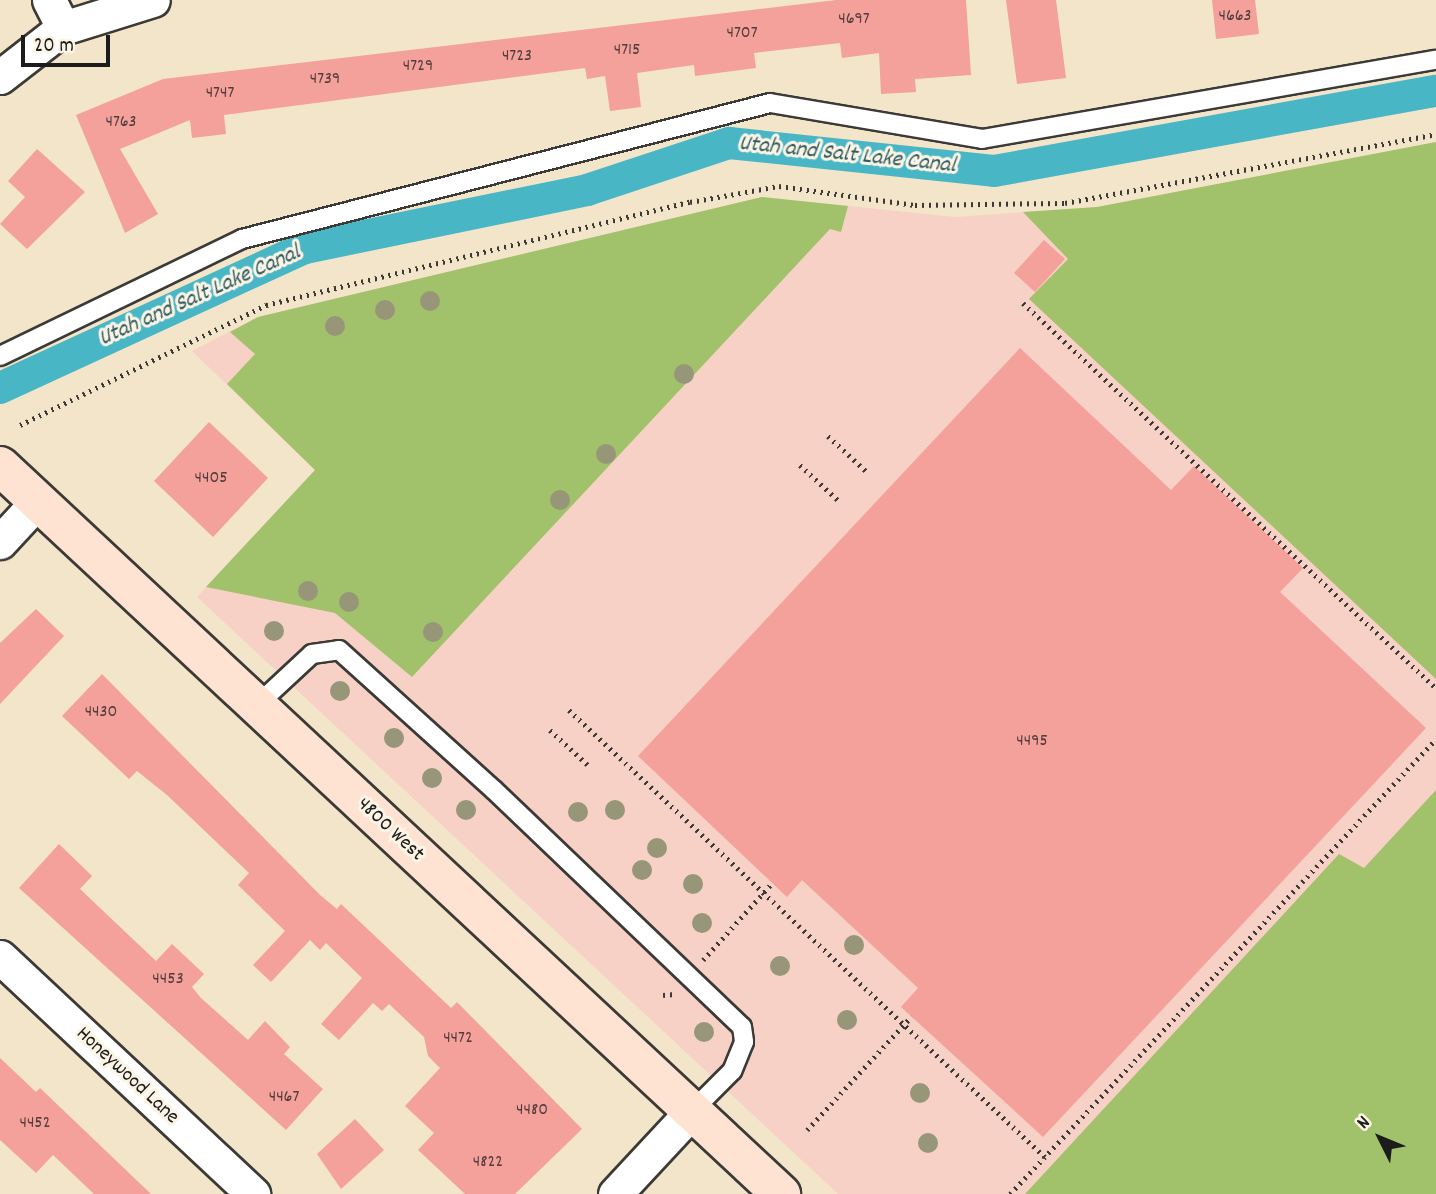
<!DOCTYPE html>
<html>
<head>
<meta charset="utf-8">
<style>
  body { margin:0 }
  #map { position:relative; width:1436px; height:1194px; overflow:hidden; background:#f3e5ca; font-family:Dekko,sans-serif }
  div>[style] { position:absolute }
  .built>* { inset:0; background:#f7d1c6 }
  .green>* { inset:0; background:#a1c16a }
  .canal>* { height:32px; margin:-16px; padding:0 16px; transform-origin:16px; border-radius:16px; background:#49b6c5 }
  .building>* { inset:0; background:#f4a09b }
  .path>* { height:4.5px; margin-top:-2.25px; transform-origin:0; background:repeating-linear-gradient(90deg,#3c3a36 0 2px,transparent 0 7px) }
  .roads { filter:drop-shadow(2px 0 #3c3a36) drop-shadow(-2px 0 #3c3a36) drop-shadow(0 2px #3c3a36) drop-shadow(0 -2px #3c3a36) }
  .lane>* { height:18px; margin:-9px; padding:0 9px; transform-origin:9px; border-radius:9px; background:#fff }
  .street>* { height:33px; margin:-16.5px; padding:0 16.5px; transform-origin:16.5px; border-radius:16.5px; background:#fff }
  .secondary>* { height:38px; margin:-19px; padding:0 19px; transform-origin:19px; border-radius:19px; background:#fee3d2 }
  .trees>* { width:20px; height:20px; margin:-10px; border-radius:50%; background:#979679 }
  span { translate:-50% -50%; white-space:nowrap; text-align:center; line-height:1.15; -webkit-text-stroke:6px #fcf5e5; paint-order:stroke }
  .number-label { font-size:18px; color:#523d3c }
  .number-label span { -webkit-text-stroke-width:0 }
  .street-label { font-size:21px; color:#1c1c1c }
  .water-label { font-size:23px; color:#2e5a60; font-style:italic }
  .north { position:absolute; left:1345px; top:1103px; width:70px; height:70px; -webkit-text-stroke:5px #fcf5e5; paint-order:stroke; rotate:313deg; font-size:19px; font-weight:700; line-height:28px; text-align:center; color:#1c1c1c }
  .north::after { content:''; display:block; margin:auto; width:24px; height:32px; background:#1c1c1c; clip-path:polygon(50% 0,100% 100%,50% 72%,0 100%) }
  .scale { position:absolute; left:21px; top:35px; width:89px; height:32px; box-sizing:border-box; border:4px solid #1c1c1c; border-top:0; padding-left:9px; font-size:21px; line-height:24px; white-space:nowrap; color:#1c1c1c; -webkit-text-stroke:5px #fcf5e5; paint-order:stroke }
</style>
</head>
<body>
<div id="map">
  <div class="built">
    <div style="clip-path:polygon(1436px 142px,1436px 1194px,838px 1194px,197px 597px,315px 470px,192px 351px,258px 317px,762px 197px,955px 217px,1097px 207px)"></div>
  </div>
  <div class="green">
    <div style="clip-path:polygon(1436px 142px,1436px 679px,1029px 299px,1068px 259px,1023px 212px,1097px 207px)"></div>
    <div style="clip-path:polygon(762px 197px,848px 206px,841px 232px,830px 229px,412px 677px,335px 613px,206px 587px,315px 470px,227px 384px,255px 354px,230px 332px,258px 317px)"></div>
    <div style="clip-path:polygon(1436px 790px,1436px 1194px,1025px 1194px,1339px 854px,1364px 868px)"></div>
  </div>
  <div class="canal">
    <div style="left:0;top:388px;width:336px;rotate:-24.7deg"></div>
    <div style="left:305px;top:248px;width:288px;rotate:-11.6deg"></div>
    <div style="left:587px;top:190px;width:150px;rotate:-18.3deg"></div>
    <div style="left:729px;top:143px;width:266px;rotate:6deg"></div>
    <div style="left:994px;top:171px;width:449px;rotate:-10.3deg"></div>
  </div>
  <div class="building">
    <div style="clip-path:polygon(836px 0,966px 0,971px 75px,915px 79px,916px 92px,881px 94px,879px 53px,842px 58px,840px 43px,754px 53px,756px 68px,695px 76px,694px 65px,637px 73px,641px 107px,610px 111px,605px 76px,587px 79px,585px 68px,224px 115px,226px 134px,192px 138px,190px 120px,120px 149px,158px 214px,125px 233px,76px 115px,163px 79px)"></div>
    <div style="clip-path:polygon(1006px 0,1056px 0,1066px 78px,1017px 84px)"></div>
    <div style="clip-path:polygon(1212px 0,1255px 0,1259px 34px,1216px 39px)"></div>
    <div style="clip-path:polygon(37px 149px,85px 192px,27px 249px,0 224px,25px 197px,8px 181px)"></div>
    <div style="clip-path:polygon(1044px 240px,1065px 259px,1035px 292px,1014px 273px)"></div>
    <div style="clip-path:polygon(1020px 348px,1171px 490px,1194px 466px,1303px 568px,1280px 592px,1426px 728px,1043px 1137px,901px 1007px,918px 988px,802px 880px,787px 897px,638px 756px)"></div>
    <div style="clip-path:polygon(209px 422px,268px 478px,213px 537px,154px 481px)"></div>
    <div style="clip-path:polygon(36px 609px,64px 636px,0 704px,0 643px)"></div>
    <div style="clip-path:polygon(102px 674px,320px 895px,337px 909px,341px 904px,451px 1008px,457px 1002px,582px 1129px,515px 1194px,465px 1194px,418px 1150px,434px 1133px,405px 1106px,440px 1068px,428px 1056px,424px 1037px,389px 1004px,382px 1011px,373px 1003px,339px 1040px,321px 1024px,362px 978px,326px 943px,320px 950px,310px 940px,271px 982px,253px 965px,285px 931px,238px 885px,249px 873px,167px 795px,137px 771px,129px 779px,62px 716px)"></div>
    <div style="clip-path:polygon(59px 844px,92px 876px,80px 889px,156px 961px,172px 944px,204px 974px,192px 987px,201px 998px,248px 1040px,265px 1021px,290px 1047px,284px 1054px,323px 1089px,286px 1130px,19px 888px)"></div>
    <div style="clip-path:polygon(0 1058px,36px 1092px,40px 1088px,151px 1194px,94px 1194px,53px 1155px,36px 1173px,0 1140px)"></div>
    <div style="clip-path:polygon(355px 1119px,384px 1150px,341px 1189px,317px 1154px)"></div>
  </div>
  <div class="path">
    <div style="left:1023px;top:303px;width:565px;rotate:42.99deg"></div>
    <div style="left:20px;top:425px;width:274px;rotate:-26deg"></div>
    <div style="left:266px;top:305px;width:436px;rotate:-13.7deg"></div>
    <div style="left:690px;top:202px;width:90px;rotate:-10.2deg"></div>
    <div style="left:779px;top:186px;width:137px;rotate:8deg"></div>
    <div style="left:915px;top:205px;width:150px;rotate:-0.8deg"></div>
    <div style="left:1065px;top:203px;width:377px;rotate:-10.5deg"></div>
    <div style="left:828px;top:436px;width:52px;rotate:42.6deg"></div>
    <div style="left:800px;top:465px;width:53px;rotate:42.7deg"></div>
    <div style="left:569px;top:710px;width:653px;rotate:43.2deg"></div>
    <div style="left:550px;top:730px;width:52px;rotate:42.6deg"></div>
    <div style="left:703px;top:960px;width:103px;rotate:-48.1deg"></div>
    <div style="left:663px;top:995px;width:12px;rotate:-5deg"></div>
    <div style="left:807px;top:1130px;width:154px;rotate:-47.4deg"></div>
    <div style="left:1010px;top:1194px;width:623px;rotate:-46.89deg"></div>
  </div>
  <div class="roads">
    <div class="lane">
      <div style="left:0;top:356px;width:269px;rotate:-25.8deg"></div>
      <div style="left:242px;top:239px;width:545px;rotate:-14.44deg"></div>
      <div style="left:770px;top:103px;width:215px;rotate:9.6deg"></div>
      <div style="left:982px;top:139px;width:461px;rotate:-9.9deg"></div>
      <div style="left:256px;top:706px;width:76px;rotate:-42.9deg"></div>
      <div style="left:312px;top:654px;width:27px;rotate:-8deg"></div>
      <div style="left:339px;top:650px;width:209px;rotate:42.1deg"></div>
      <div style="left:494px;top:790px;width:343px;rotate:43.7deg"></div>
      <div style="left:742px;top:1027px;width:15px;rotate:82deg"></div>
      <div style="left:744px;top:1042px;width:31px;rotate:112deg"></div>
      <div style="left:732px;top:1071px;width:57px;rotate:135deg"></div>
    </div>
    <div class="street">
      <div style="left:49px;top:0;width:31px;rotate:63deg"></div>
      <div style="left:0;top:77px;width:80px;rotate:-37.9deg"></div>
      <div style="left:63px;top:28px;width:94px;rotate:-17.3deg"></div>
      <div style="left:0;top:542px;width:56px;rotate:-47.2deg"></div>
      <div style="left:0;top:957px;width:347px;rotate:43.1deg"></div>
      <div style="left:615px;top:1194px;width:113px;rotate:-47.1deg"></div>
    </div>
    <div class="secondary">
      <div style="left:0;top:466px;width:1068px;rotate:42.99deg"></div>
    </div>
  </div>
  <div class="trees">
    <div style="left:430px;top:301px"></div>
    <div style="left:385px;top:310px"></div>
    <div style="left:335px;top:326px"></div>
    <div style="left:684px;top:374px"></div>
    <div style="left:606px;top:454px"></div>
    <div style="left:560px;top:500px"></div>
    <div style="left:308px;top:591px"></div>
    <div style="left:349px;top:602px"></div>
    <div style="left:274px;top:631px"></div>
    <div style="left:433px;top:632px"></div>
    <div style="left:340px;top:691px"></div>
    <div style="left:394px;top:738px"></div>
    <div style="left:432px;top:778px"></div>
    <div style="left:466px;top:810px"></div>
    <div style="left:615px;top:810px"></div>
    <div style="left:578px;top:812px"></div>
    <div style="left:657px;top:848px"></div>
    <div style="left:642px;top:870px"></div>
    <div style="left:693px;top:884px"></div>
    <div style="left:702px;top:923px"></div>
    <div style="left:854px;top:945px"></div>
    <div style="left:780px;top:966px"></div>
    <div style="left:847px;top:1020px"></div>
    <div style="left:704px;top:1032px"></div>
    <div style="left:920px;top:1093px"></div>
    <div style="left:928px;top:1143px"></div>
  </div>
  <div class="number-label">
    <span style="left:1235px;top:17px">4663</span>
    <span style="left:854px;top:20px">4697</span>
    <span style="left:742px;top:34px">4707</span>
    <span style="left:627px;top:51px">4715</span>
    <span style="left:517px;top:57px">4723</span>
    <span style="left:418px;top:67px">4729</span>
    <span style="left:325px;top:80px">4739</span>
    <span style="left:220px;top:94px">4747</span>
    <span style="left:121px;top:123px">4763</span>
    <span style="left:211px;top:479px">4405</span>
    <span style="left:101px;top:713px">4430</span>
    <span style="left:1032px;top:742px">4495</span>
    <span style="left:168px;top:980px">4453</span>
    <span style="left:458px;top:1039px">4472</span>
    <span style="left:284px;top:1098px">4467</span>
    <span style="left:532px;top:1111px">4480</span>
    <span style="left:35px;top:1124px">4452</span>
    <span style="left:488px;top:1163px">4822</span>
  </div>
  <div class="street-label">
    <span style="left:390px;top:830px;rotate:43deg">4800 West</span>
    <span style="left:127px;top:1076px;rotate:43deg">Honeywood Lane</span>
  </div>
  <div class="water-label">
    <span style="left:847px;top:156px;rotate:6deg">Utah and Salt Lake Canal</span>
    <span style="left:200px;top:297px;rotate:-24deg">Utah and Salt Lake Canal</span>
  </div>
  <div class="north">N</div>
  <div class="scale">20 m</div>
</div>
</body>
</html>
